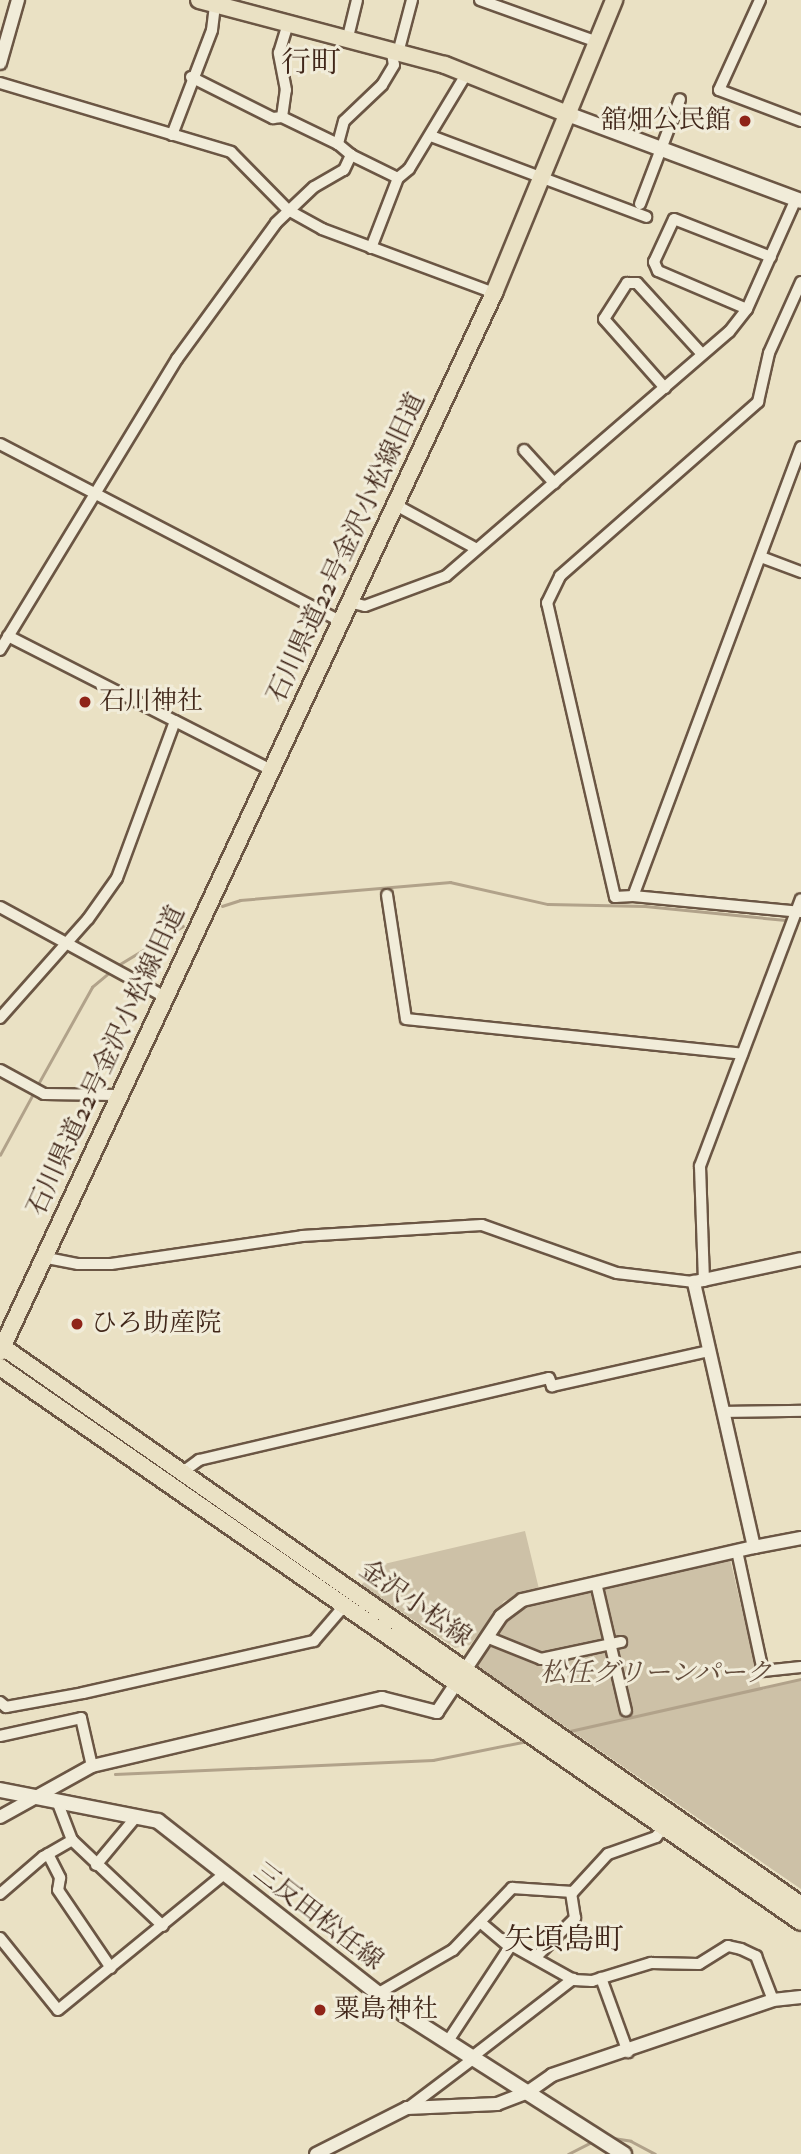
<!DOCTYPE html>
<html>
<head>
<meta charset="utf-8">
<style>
  body { margin:0 }
  #map { position:relative; width:801px; height:2154px; overflow:hidden; background:#eae1c4; font-family:"IM FELL Double Pica","Noto Serif JP",serif }
  div>[style] { position:absolute }
  .green>* { inset:0; background:#cdc1a7 }
  .stream>* { height:2.5px; margin:-1.25px; padding:0 1.25px; transform-origin:1.25px; border-radius:1.25px; background:#b1a28a }
  .roads { filter:drop-shadow(2px 0 #6b5644) drop-shadow(-2px 0 #6b5644) drop-shadow(0 2px #6b5644) drop-shadow(0 -2px #6b5644) }
  .minor>* { height:10px; margin:-5px; padding:0 5px; transform-origin:5px; border-radius:5px; background:#f1ecd9 }
  .tertiary>* { height:12px; margin:-6px; padding:0 6px; transform-origin:6px; border-radius:6px; background:#f1ecd9 }
  .secondary>* { height:14px; margin:-7px; padding:0 7px; transform-origin:7px; border-radius:7px; background:#f1ecd9 }
  .primary>* { height:16px; margin:-8px; padding:0 8px; transform-origin:8px; border-radius:8px; background:#eae1c4 }
  .dots>* { width:19px; height:19px; translate:-50% -50%; box-sizing:border-box; border:4px solid #f1ecd9; border-radius:50% }
  span { translate:-50% -50%; white-space:nowrap; text-align:center; line-height:1.15; -webkit-text-stroke:6px #f1ecd9; paint-order:stroke }
  .poi-label { font-size:26px; color:#41271a }
  .right { translate:-100% -50%; text-align:right }
  .left { translate:0 -50%; text-align:left }
  .street-label { font-size:26px; color:#41271a }
  .park-label { font-size:26px; color:#644e3d; font-style:italic }
  .quarter-label { font-size:30px; color:#41271a }
</style>
</head>
<body>
<div id="map">
  <div class="green">
    <div style="clip-path:polygon(525px 1531px,539px 1589px,504px 1601px,470px 1645px,455px 1648px,361px 1585px,384px 1564px)"></div>
    <div style="clip-path:polygon(730px 1559px,761px 1690px,801px 1679px,801px 1889px,477px 1666px,508px 1617px,535px 1604px)"></div>
  </div>
  <div class="stream">
    <div style="left:222px;top:906px;width:19px;rotate:-18deg"></div>
    <div style="left:240px;top:900px;width:211px;rotate:-4.9deg"></div>
    <div style="left:450px;top:882px;width:100px;rotate:12.7deg"></div>
    <div style="left:548px;top:904px;width:97px;rotate:1.2deg"></div>
    <div style="left:645px;top:906px;width:141px;rotate:5.7deg"></div>
    <div style="left:799px;top:921px;width:2px"></div>
    <div style="left:115px;top:967px;width:79px;rotate:-31.1deg"></div>
    <div style="left:37px;top:1086px;width:113px;rotate:-60.9deg"></div>
    <div style="left:92px;top:987px;width:23px;rotate:-40deg"></div>
    <div style="left:0;top:1155px;width:72px;rotate:-61.6deg"></div>
    <div style="left:570px;top:1731px;width:237px;rotate:-12.7deg"></div>
    <div style="left:115px;top:1774px;width:318px;rotate:-2.5deg"></div>
    <div style="left:433px;top:1760px;width:96px;rotate:-11.4deg"></div>
    <div style="left:607px;top:2137px;width:24px;rotate:9deg"></div>
    <div style="left:631px;top:2141px;width:27px;rotate:28deg"></div>
    <div style="left:568px;top:2154px;width:29px;rotate:-27deg"></div>
  </div>
  <div class="roads">
    <div class="minor">
      <div style="left:480px;top:0;width:124px;rotate:19.7deg"></div>
      <div style="left:760px;top:0;width:99px;rotate:114.5deg"></div>
      <div style="left:719px;top:90px;width:88px;rotate:20.7deg"></div>
      <div style="left:347px;top:41px;width:42px;rotate:-76.3deg"></div>
      <div style="left:392px;top:53px;width:12px;rotate:81deg"></div>
      <div style="left:394px;top:65px;width:23px;rotate:121deg"></div>
      <div style="left:382px;top:85px;width:52px;rotate:136.5deg"></div>
      <div style="left:344px;top:121px;width:24px;rotate:105deg"></div>
      <div style="left:338px;top:144px;width:17px;rotate:40deg"></div>
      <div style="left:351px;top:155px;width:52px;rotate:26.1deg"></div>
      <div style="left:398px;top:178px;width:14px;rotate:-39deg"></div>
      <div style="left:409px;top:169px;width:112px;rotate:-58.9deg"></div>
      <div style="left:398px;top:53px;width:55px;rotate:-75.2deg"></div>
      <div style="left:191px;top:77px;width:92px;rotate:26.6deg"></div>
      <div style="left:273px;top:118px;width:9px;rotate:-6deg"></div>
      <div style="left:282px;top:117px;width:62px;rotate:25.7deg"></div>
      <div style="left:0;top:83px;width:241px;rotate:16.6deg"></div>
      <div style="left:231px;top:152px;width:81px;rotate:45.5deg"></div>
      <div style="left:288px;top:210px;width:39px;rotate:29deg"></div>
      <div style="left:322px;top:229px;width:184px;rotate:20.4deg"></div>
      <div style="left:282px;top:117px;width:27px;rotate:-82deg"></div>
      <div style="left:286px;top:90px;width:38px;rotate:-101deg"></div>
      <div style="left:279px;top:53px;width:28px;rotate:-73deg"></div>
      <div style="left:172px;top:135px;width:112px;rotate:-69.1deg"></div>
      <div style="left:212px;top:30px;width:25px;rotate:-83deg"></div>
      <div style="left:431px;top:136px;width:230px;rotate:20.6deg"></div>
      <div style="left:640px;top:204px;width:112px;rotate:-69.1deg"></div>
      <div style="left:371px;top:248px;width:75px;rotate:-68.9deg"></div>
      <div style="left:747px;top:309px;width:97px;rotate:-156.9deg"></div>
      <div style="left:658px;top:271px;width:10px;rotate:-114deg"></div>
      <div style="left:654px;top:262px;width:47px;rotate:-65.1deg"></div>
      <div style="left:674px;top:219px;width:104px;rotate:21.4deg"></div>
      <div style="left:665px;top:388px;width:92px;rotate:-131.5deg"></div>
      <div style="left:604px;top:319px;width:43px;rotate:-57.4deg"></div>
      <div style="left:627px;top:283px;width:10px"></div>
      <div style="left:637px;top:283px;width:96px;rotate:47.5deg"></div>
      <div style="left:0;top:444px;width:383px;rotate:27.5deg"></div>
      <div style="left:801px;top:447px;width:479px;rotate:110.5deg"></div>
      <div style="left:633px;top:896px;width:169px;rotate:5.4deg"></div>
      <div style="left:524px;top:450px;width:45px;rotate:47.7deg"></div>
      <div style="left:394px;top:504px;width:94px;rotate:28.5deg"></div>
      <div style="left:761px;top:557px;width:43px;rotate:20.6deg"></div>
      <div style="left:349px;top:602px;width:16px;rotate:14deg"></div>
      <div style="left:365px;top:606px;width:86px;rotate:-20.3deg"></div>
      <div style="left:446px;top:576px;width:374px;rotate:-40.8deg"></div>
      <div style="left:729px;top:332px;width:29px;rotate:-52deg"></div>
      <div style="left:747px;top:309px;width:120px;rotate:-66deg"></div>
      <div style="left:8px;top:636px;width:187px;rotate:27deg"></div>
      <div style="left:0;top:650px;width:341px;rotate:-58.7deg"></div>
      <div style="left:177px;top:359px;width:168px;rotate:-53.9deg"></div>
      <div style="left:276px;top:223px;width:52px;rotate:-43.5deg"></div>
      <div style="left:314px;top:187px;width:34px;rotate:-30deg"></div>
      <div style="left:344px;top:170px;width:17px;rotate:-65deg"></div>
      <div style="left:387px;top:895px;width:125px;rotate:81.3deg"></div>
      <div style="left:406px;top:1019px;width:338px;rotate:5.9deg"></div>
      <div style="left:633px;top:896px;width:18px;rotate:177deg"></div>
      <div style="left:615px;top:897px;width:302px;rotate:-103deg"></div>
      <div style="left:547px;top:603px;width:30px;rotate:-64deg"></div>
      <div style="left:560px;top:576px;width:264px;rotate:-41.3deg"></div>
      <div style="left:758px;top:402px;width:50px;rotate:-77.3deg"></div>
      <div style="left:769px;top:353px;width:78px;rotate:-65.7deg"></div>
      <div style="left:0;top:907px;width:188px;rotate:28.6deg"></div>
      <div style="left:0;top:1018px;width:132px;rotate:-48.4deg"></div>
      <div style="left:88px;top:919px;width:50px;rotate:-54.7deg"></div>
      <div style="left:117px;top:878px;width:167px;rotate:-69.7deg"></div>
      <div style="left:175px;top:721px;width:108px;rotate:27deg"></div>
      <div style="left:0;top:1070px;width:50px;rotate:28.6deg"></div>
      <div style="left:44px;top:1094px;width:74px;rotate:0.8deg"></div>
      <div style="left:42px;top:1257px;width:37px;rotate:11deg"></div>
      <div style="left:78px;top:1264px;width:33px"></div>
      <div style="left:111px;top:1264px;width:193px;rotate:-8.3deg"></div>
      <div style="left:302px;top:1236px;width:180px;rotate:-3.5deg"></div>
      <div style="left:482px;top:1225px;width:143px;rotate:19.6deg"></div>
      <div style="left:617px;top:1273px;width:78px;rotate:6.7deg"></div>
      <div style="left:704px;top:1281px;width:115px;rotate:-92deg"></div>
      <div style="left:700px;top:1166px;width:285px;rotate:-69.3deg"></div>
      <div style="left:725px;top:1412px;width:76px;rotate:-0.8deg"></div>
      <div style="left:184px;top:1471px;width:19px;rotate:-36deg"></div>
      <div style="left:199px;top:1460px;width:359px;rotate:-13.2deg"></div>
      <div style="left:549px;top:1378px;width:9px;rotate:69deg"></div>
      <div style="left:552px;top:1386px;width:161px;rotate:-12.6deg"></div>
      <div style="left:737px;top:1551px;width:123px;rotate:77.8deg"></div>
      <div style="left:763px;top:1671px;width:38px;rotate:-6deg"></div>
      <div style="left:596px;top:1583px;width:131px;rotate:76.8deg"></div>
      <div style="left:489px;top:1638px;width:56px;rotate:22deg"></div>
      <div style="left:541px;top:1659px;width:82px;rotate:-12deg"></div>
      <div style="left:0;top:1702px;width:8px;rotate:40deg"></div>
      <div style="left:6px;top:1707px;width:78px;rotate:-10.3deg"></div>
      <div style="left:83px;top:1693px;width:237px;rotate:-12.7deg"></div>
      <div style="left:314px;top:1641px;width:48px;rotate:-49.3deg"></div>
      <div style="left:0;top:1736px;width:83px;rotate:-12.5deg"></div>
      <div style="left:81px;top:1718px;width:49px;rotate:77.1deg"></div>
      <div style="left:72px;top:1840px;width:125px;rotate:43.4deg"></div>
      <div style="left:48px;top:1854px;width:27px;rotate:63deg"></div>
      <div style="left:60px;top:1878px;width:12px;rotate:99deg"></div>
      <div style="left:58px;top:1890px;width:94px;rotate:55.8deg"></div>
      <div style="left:96px;top:1865px;width:62px;rotate:-50.2deg"></div>
      <div style="left:0;top:1894px;width:57px;rotate:-40.7deg"></div>
      <div style="left:43px;top:1857px;width:34px;rotate:-30deg"></div>
      <div style="left:72px;top:1840px;width:42px;rotate:-111deg"></div>
      <div style="left:480px;top:1922px;width:39px;rotate:40deg"></div>
      <div style="left:0;top:1938px;width:92px;rotate:51.1deg"></div>
      <div style="left:58px;top:2010px;width:215px;rotate:-39.3deg"></div>
      <div style="left:535px;top:1958px;width:57px;rotate:-45deg"></div>
      <div style="left:575px;top:1918px;width:26px;rotate:-99deg"></div>
      <div style="left:601px;top:1978px;width:79px;rotate:70deg"></div>
      <div style="left:377px;top:1994px;width:88px;rotate:-30.1deg"></div>
      <div style="left:453px;top:1950px;width:86px;rotate:-46.4deg"></div>
      <div style="left:512px;top:1888px;width:61px;rotate:3.8deg"></div>
      <div style="left:573px;top:1892px;width:52px;rotate:-47.4deg"></div>
      <div style="left:608px;top:1854px;width:51px;rotate:-19.5deg"></div>
      <div style="left:656px;top:1837px;width:14px;rotate:-51deg"></div>
      <div style="left:448px;top:2041px;width:115px;rotate:-56.7deg"></div>
      <div style="left:511px;top:1945px;width:72px;rotate:29.1deg"></div>
      <div style="left:574px;top:1980px;width:18px;rotate:3deg"></div>
      <div style="left:592px;top:1981px;width:62px;rotate:-17deg"></div>
      <div style="left:651px;top:1963px;width:48px;rotate:1.2deg"></div>
      <div style="left:699px;top:1964px;width:34px;rotate:-32deg"></div>
      <div style="left:728px;top:1946px;width:13px;rotate:13deg"></div>
      <div style="left:741px;top:1949px;width:17px;rotate:25deg"></div>
      <div style="left:756px;top:1956px;width:47px;rotate:68.9deg"></div>
      <div style="left:472px;top:2057px;width:128px;rotate:-37.7deg"></div>
      <div style="left:408px;top:2108px;width:83px;rotate:-37.1deg"></div>
    </div>
    <div class="tertiary">
      <div style="left:0;top:63px;width:66px;rotate:-74.1deg"></div>
      <div style="left:754px;top:1547px;width:48px;rotate:-10.8deg"></div>
      <div style="left:0;top:1817px;width:105px;rotate:-29deg"></div>
      <div style="left:92px;top:1766px;width:298px;rotate:-13.2deg"></div>
      <div style="left:382px;top:1698px;width:57px;rotate:14.3deg"></div>
      <div style="left:437px;top:1712px;width:115px;rotate:-56.3deg"></div>
      <div style="left:501px;top:1616px;width:26px;rotate:-37deg"></div>
      <div style="left:522px;top:1600px;width:238px;rotate:-12.9deg"></div>
      <div style="left:754px;top:1547px;width:272px;rotate:-102.8deg"></div>
      <div style="left:694px;top:1282px;width:109px;rotate:-12.1deg"></div>
      <div style="left:316px;top:2154px;width:102px;rotate:-26.8deg"></div>
      <div style="left:407px;top:2108px;width:90px;rotate:-2.5deg"></div>
      <div style="left:497px;top:2104px;width:33px;rotate:-21deg"></div>
      <div style="left:528px;top:2092px;width:29px;rotate:-35deg"></div>
      <div style="left:552px;top:2075px;width:233px;rotate:-18.7deg"></div>
      <div style="left:773px;top:2000px;width:28px;rotate:-6deg"></div>
    </div>
    <div class="secondary">
      <div style="left:570px;top:115px;width:246px;rotate:20.4deg"></div>
      <div style="left:0;top:1790px;width:161px;rotate:11.1deg"></div>
      <div style="left:158px;top:1821px;width:313px;rotate:38.1deg"></div>
      <div style="left:404px;top:2014px;width:261px;rotate:32.5deg"></div>
    </div>
    <div class="primary">
      <div style="left:199px;top:0;width:254px;rotate:14.8deg"></div>
      <div style="left:445px;top:65px;width:135px;rotate:21.8deg"></div>
      <div style="left:0;top:1345px;width:977px;rotate:34.96deg"></div>
      <div style="left:0;top:1352px;width:1169px;rotate:-64.99deg"></div>
      <div style="left:494px;top:293px;width:317px;rotate:-67.7deg"></div>
      <div style="left:0;top:1367px;width:974px;rotate:34.72deg"></div>
    </div>
  </div>
  <div class="dots">
    <div style="left:745px;top:121px;background:#8f2418"></div>
    <div style="left:85px;top:702px;background:#8f2418"></div>
    <div style="left:77px;top:1324px;background:#8f2418"></div>
    <div style="left:320px;top:2010px;background:#8f2418"></div>
  </div>
  <div class="poi-label">
    <span class="right" style="left:731px;top:121px">舘畑公民館</span>
    <span class="left" style="left:99px;top:702px">石川神社</span>
    <span class="left" style="left:91px;top:1324px">ひろ助産院</span>
    <span class="left" style="left:334px;top:2010px">粟島神社</span>
  </div>
  <div class="street-label">
    <span style="left:347px;top:548px;rotate:-65deg">石川県道22号金沢小松線旧道</span>
    <span style="left:107px;top:1061px;rotate:-65deg">石川県道22号金沢小松線旧道</span>
    <span style="left:415px;top:1604px;rotate:35deg">金沢小松線</span>
    <span style="left:318px;top:1917px;rotate:38deg">三反田松任線</span>
  </div>
  <div class="park-label">
    <span style="left:656px;top:1674px">松任グリーンパーク</span>
  </div>
  <div class="quarter-label">
    <span style="left:311px;top:63px">行町</span>
    <span style="left:564px;top:1940px">矢頃島町</span>
  </div>
</div>
</body>
</html>
